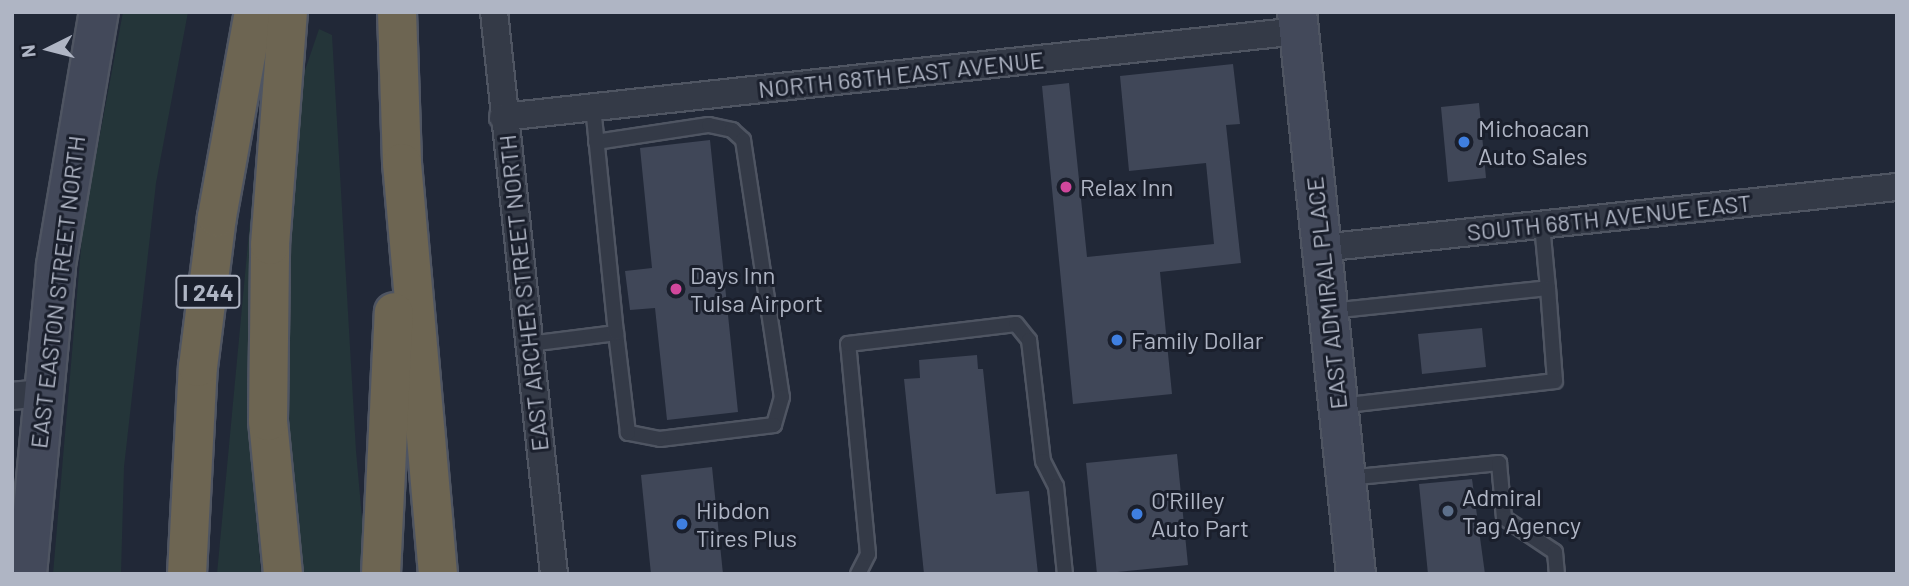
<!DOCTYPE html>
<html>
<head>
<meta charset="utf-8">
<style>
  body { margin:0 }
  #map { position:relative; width:1909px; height:586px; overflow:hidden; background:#212837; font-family:Barlow,sans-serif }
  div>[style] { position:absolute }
  .green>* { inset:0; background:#243539 }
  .building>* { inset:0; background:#404758 }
  .roads { filter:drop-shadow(2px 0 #4f5562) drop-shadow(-2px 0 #4f5562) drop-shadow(0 2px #4f5562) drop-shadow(0 -2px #4f5562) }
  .lane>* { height:14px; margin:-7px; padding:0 7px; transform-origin:7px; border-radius:7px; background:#343a47 }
  .street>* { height:26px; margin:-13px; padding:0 13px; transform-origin:13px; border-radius:13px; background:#343a47 }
  .secondary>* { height:38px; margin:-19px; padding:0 19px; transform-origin:19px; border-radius:19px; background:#43495a }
  .highway>* { height:38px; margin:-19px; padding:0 19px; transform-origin:19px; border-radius:19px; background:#6d6552 }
  .dots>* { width:19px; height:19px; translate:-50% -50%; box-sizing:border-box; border:4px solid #1a1f2c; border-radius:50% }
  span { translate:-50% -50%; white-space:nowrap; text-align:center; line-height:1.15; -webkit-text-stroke:6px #1a1f2c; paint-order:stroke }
  .shield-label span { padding:2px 5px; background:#1a1f2c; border:2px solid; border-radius:5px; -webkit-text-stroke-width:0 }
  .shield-label { font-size:23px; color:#afb5c4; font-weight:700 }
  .street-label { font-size:24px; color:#afb5c4 }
  .poi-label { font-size:24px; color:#afb5c4 }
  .left { translate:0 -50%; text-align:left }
  .frame { position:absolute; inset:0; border:14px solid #afb5c4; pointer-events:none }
  .north { position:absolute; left:14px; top:14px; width:70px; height:70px; -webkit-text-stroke:5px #1a1f2c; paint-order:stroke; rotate:264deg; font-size:19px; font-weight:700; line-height:28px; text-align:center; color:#afb5c4 }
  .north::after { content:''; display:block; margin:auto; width:24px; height:32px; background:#afb5c4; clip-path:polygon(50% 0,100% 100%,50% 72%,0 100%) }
</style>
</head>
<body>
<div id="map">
  <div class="green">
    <div style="clip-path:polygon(123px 12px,188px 12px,156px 183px,124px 467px,121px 574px,53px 574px,83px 225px)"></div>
    <div style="clip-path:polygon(319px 29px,332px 35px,356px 451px,367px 574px,294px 574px,283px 423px,283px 291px,298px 91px)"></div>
    <div style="clip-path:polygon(255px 168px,262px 170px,255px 501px,261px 574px,217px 574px)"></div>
  </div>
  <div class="building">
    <div style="clip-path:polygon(1233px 64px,1240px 124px,1226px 125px,1241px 263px,1160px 272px,1172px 394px,1073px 404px,1042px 86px,1069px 83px,1087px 257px,1214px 244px,1206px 163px,1129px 171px,1120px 76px)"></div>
    <div style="clip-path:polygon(1479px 103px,1486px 178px,1448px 182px,1441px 107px)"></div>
    <div style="clip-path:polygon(710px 140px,738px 412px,667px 420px,655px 308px,630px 310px,625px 271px,652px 268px,640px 148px)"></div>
    <div style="clip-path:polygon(1482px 328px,1486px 367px,1422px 374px,1418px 334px)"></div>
    <div style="clip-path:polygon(977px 355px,978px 369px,983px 369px,996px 494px,1029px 491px,1038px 574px,924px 574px,904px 379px,920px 378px,919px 360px)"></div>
    <div style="clip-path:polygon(1177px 454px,1188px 565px,1097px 574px,1086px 463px)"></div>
    <div style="clip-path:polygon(712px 467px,723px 574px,651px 574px,641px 475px)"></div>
    <div style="clip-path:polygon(1472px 479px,1485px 574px,1428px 574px,1419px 484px)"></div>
  </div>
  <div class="roads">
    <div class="lane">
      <div style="left:596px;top:142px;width:114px;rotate:-8.6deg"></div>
      <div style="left:709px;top:125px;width:24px;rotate:12deg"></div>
      <div style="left:732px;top:130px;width:15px;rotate:42deg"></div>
      <div style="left:743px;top:140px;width:260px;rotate:81.4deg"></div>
      <div style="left:782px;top:397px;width:29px;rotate:106deg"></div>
      <div style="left:774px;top:425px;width:115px;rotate:173deg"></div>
      <div style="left:660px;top:439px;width:33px;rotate:-169deg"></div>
      <div style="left:628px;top:433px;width:101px;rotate:-96.8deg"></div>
      <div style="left:1542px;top:225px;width:63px;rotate:84.6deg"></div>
      <div style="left:1330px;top:311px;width:219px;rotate:-6deg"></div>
      <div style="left:1548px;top:288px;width:93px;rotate:85.7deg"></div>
      <div style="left:1555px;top:381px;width:216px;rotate:173.4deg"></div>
      <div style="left:529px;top:344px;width:88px;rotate:-7.2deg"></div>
      <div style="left:616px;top:333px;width:227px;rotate:-95.8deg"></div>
      <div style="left:1347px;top:478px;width:153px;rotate:-5.6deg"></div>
      <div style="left:1499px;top:463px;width:55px;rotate:84.8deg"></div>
      <div style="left:1504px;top:518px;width:61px;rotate:33.7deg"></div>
      <div style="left:1555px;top:552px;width:22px;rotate:85deg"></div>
      <div style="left:858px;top:574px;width:22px;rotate:-63deg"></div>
      <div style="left:868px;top:554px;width:211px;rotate:-95.4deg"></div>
      <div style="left:848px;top:344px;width:169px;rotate:-6.8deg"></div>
      <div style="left:1016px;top:324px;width:21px;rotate:51deg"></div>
      <div style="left:1029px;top:340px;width:122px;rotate:83.4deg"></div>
      <div style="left:1043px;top:461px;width:28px;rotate:63deg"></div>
      <div style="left:1056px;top:486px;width:88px;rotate:84.2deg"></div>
    </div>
    <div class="street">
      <div style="left:494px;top:12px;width:565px;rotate:83.91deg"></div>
      <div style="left:503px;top:117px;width:801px;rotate:-6.17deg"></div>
      <div style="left:1321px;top:248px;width:579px;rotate:-6.05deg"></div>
      <div style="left:12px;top:396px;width:30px;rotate:-6deg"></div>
    </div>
    <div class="secondary">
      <div style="left:1297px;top:12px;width:565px;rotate:84.01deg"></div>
      <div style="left:27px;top:574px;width:310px;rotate:-84.6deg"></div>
      <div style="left:56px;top:265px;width:257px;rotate:-80.4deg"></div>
    </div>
    <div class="highway">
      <div style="left:397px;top:12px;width:151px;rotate:88.1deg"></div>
      <div style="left:402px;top:163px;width:413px;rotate:85deg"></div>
      <div style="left:187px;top:574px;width:207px;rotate:-87deg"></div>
      <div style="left:198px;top:367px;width:151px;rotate:-82.8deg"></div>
      <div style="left:217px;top:217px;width:208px;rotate:-79.8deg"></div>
      <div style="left:283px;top:574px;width:154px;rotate:-95.6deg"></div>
      <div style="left:268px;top:421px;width:176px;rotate:-89.3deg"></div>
      <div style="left:270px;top:245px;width:234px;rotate:-85.6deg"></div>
      <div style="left:381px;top:574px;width:262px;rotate:-87.2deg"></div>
    </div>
  </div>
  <div class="dots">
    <div style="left:1464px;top:142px;background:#3f7fe0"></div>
    <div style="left:1066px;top:187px;background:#d1479c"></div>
    <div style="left:676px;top:289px;background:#d1479c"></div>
    <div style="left:1117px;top:340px;background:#3f7fe0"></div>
    <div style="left:1448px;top:511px;background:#5c6f8a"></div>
    <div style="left:1137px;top:514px;background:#3f7fe0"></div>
    <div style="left:682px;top:524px;background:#3f7fe0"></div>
  </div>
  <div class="shield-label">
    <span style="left:208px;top:292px">I 244</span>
  </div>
  <div class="street-label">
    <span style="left:901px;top:74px;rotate:-6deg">NORTH 68TH EAST AVENUE</span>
    <span style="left:1609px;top:217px;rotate:-6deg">SOUTH 68TH AVENUE EAST</span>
    <span style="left:57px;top:292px;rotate:-83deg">EAST EASTON STREET NORTH</span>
    <span style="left:523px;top:293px;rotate:-96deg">EAST ARCHER STREET NORTH</span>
    <span style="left:1326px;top:293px;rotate:-96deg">EAST ADMIRAL PLACE</span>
  </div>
  <div class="poi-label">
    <span class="left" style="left:1478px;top:142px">Michoacan<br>Auto Sales</span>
    <span class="left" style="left:1080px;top:187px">Relax Inn</span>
    <span class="left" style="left:690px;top:289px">Days Inn<br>Tulsa Airport</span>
    <span class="left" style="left:1131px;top:340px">Family Dollar</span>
    <span class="left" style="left:1462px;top:511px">Admiral<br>Tag Agency</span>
    <span class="left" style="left:1151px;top:514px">O'Rilley<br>Auto Part</span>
    <span class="left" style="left:696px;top:524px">Hibdon<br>Tires Plus</span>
  </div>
  <div class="frame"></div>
  <div class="north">N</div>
</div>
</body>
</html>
